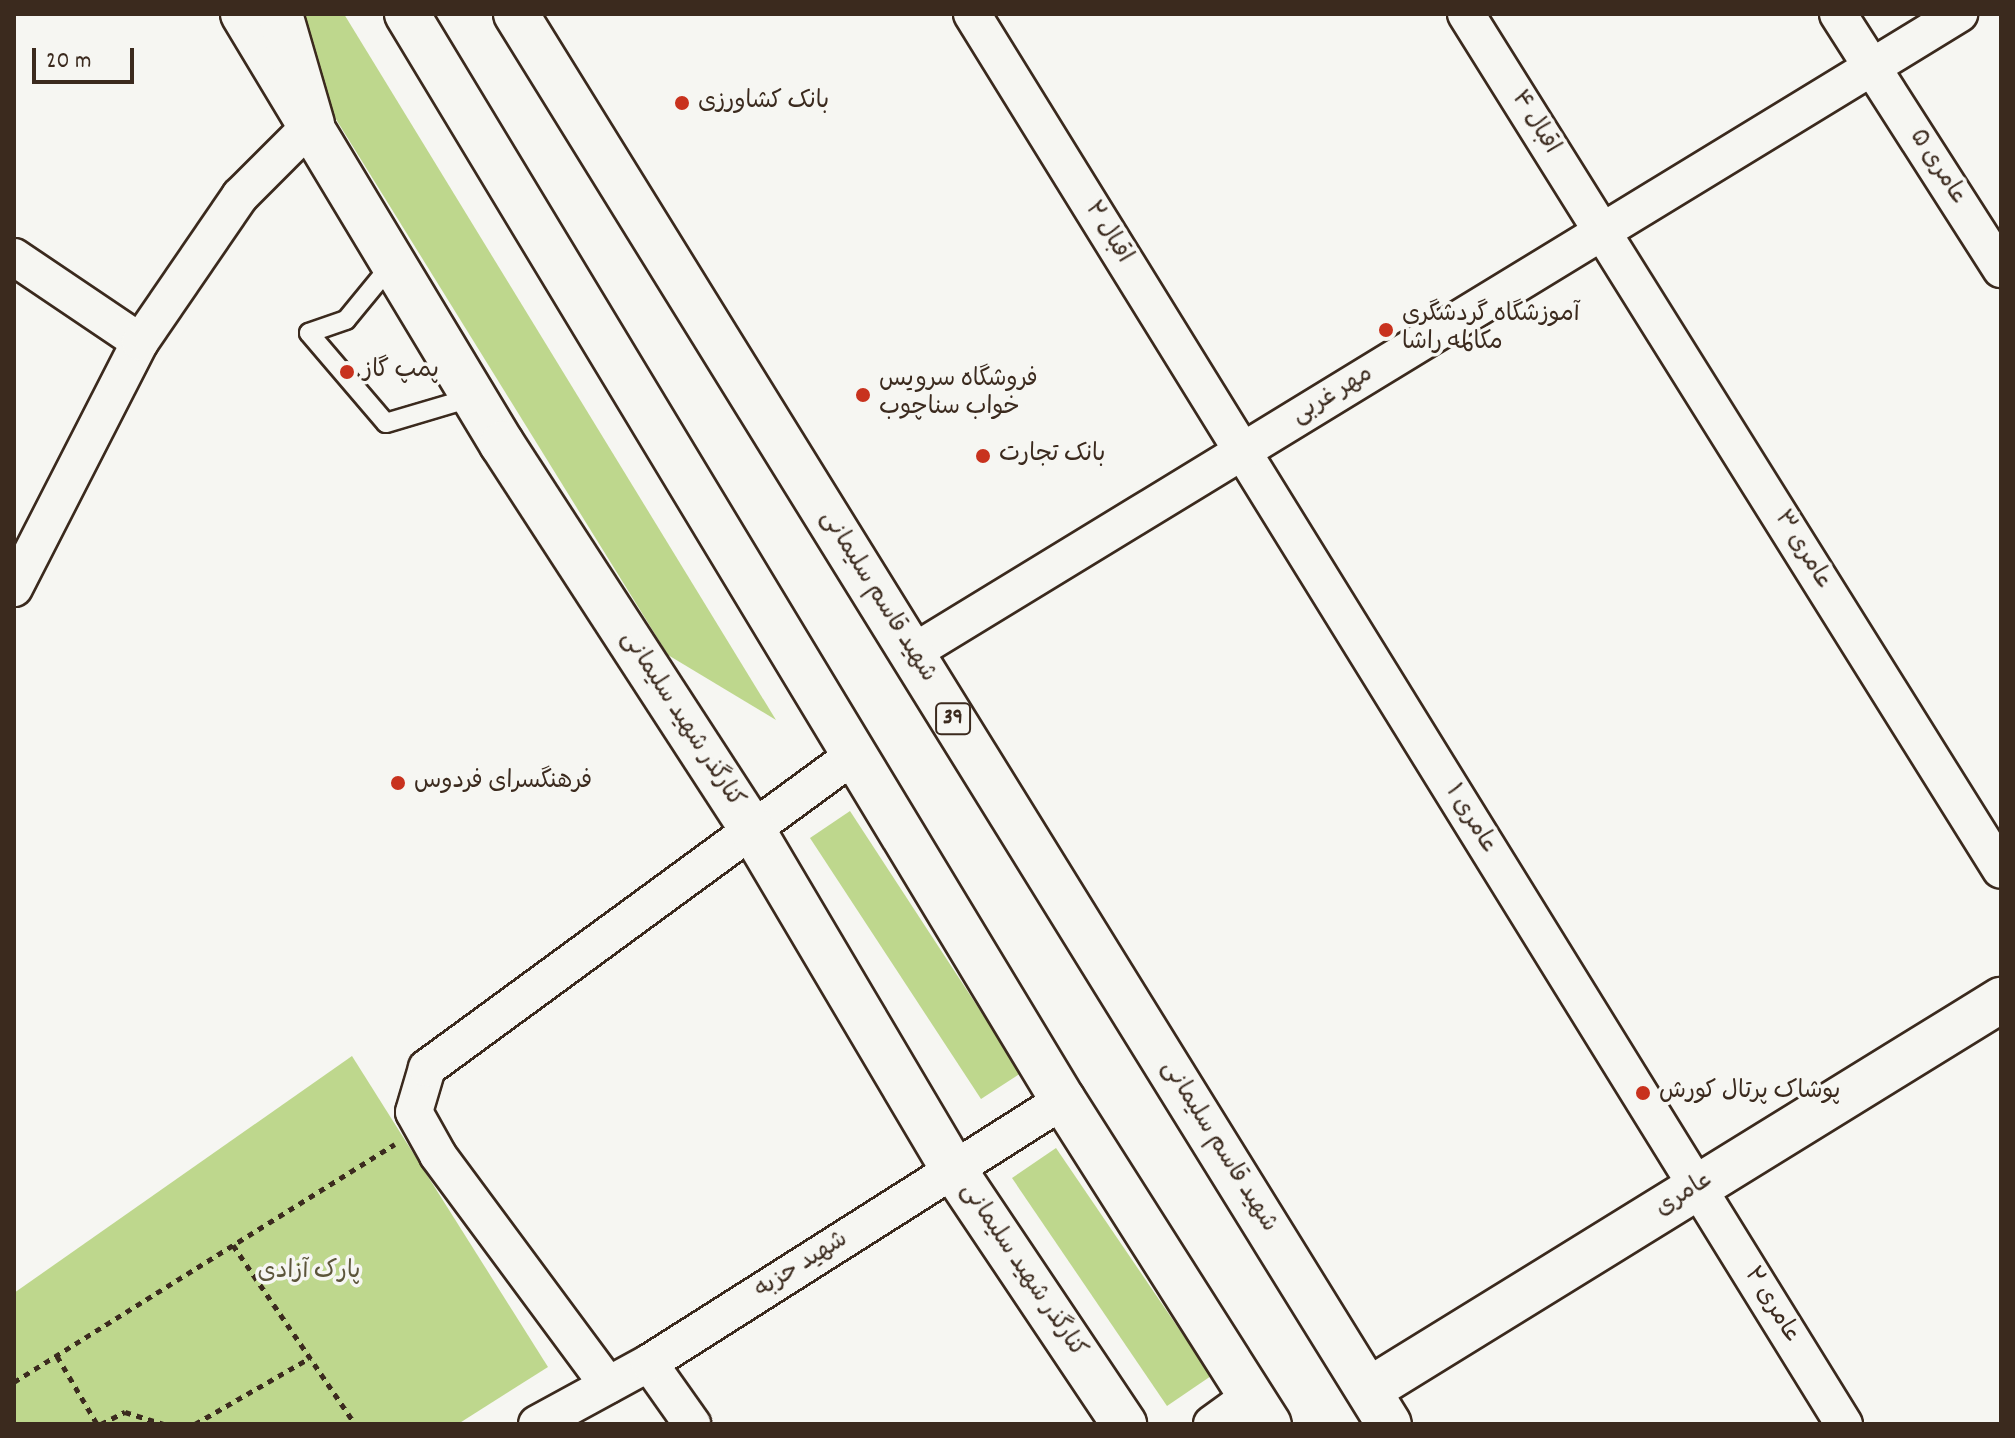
<!DOCTYPE html>
<html>
<head>
<meta charset="utf-8">
<style>
  body { margin:0 }
  #map { position:relative; width:2015px; height:1438px; overflow:hidden; background:#f6f6f2; font-family:Dekko,"Playpen Sans Arabic",sans-serif }
  div>[style] { position:absolute }
  .green>* { inset:0; background:#bed78d }
  .path>* { height:5px; margin-top:-2.5px; transform-origin:0; background:repeating-linear-gradient(90deg,#3b2a1e 0 6px,transparent 0 12px) }
  .roads { filter:drop-shadow(2px 0 #3b2a1e) drop-shadow(-2px 0 #3b2a1e) drop-shadow(0 2px #3b2a1e) drop-shadow(0 -2px #3b2a1e) }
  .lane>* { height:18px; margin:-9px; padding:0 9px; transform-origin:9px; border-radius:9px; background:#f6f6f2 }
  .street>* { height:36px; margin:-18px; padding:0 18px; transform-origin:18px; border-radius:18px; background:#f6f6f2 }
  .secondary>* { height:44px; margin:-22px; padding:0 22px; transform-origin:22px; border-radius:22px; background:#f6f6f2 }
  .highway>* { height:44px; margin:-22px; padding:0 22px; transform-origin:22px; border-radius:22px; background:#f6f6f2 }
  .dots>* { width:22px; height:22px; translate:-50% -50%; box-sizing:border-box; border:4px solid #f6f6f2; border-radius:50% }
  span { translate:-50% -50%; white-space:nowrap; text-align:center; line-height:1.15; -webkit-text-stroke:7px #f6f6f2; paint-order:stroke }
  .shield-label span { padding:2px 6px; background:#f6f6f2; border:2px solid; border-radius:6px; -webkit-text-stroke-width:0 }
  .shield-label { font-size:22px; color:#3b2a1e; font-weight:700 }
  .poi-label { font-size:24px; color:#3b2a1e }
  .left { translate:0 -50%; text-align:left }
  .street-label { font-size:24px; color:#3b2a1e }
  .park-label { font-size:24px; color:#5c553a }
  .frame { position:absolute; inset:0; border:16px solid #3b2a1e; pointer-events:none }
  .scale { position:absolute; left:32px; top:48px; width:102px; height:36px; box-sizing:border-box; border:4px solid #3b2a1e; border-top:0; padding-left:10px; font-size:24px; line-height:28px; white-space:nowrap; color:#3b2a1e; -webkit-text-stroke:6px #f6f6f2; paint-order:stroke }
</style>
</head>
<body>
<div id="map">
  <div class="green">
    <div style="clip-path:polygon(293px 14px,344px 14px,776px 720px,668px 655px,303px 66px)"></div>
    <div style="clip-path:polygon(850px 811px,1021px 1073px,981px 1099px,810px 838px)"></div>
    <div style="clip-path:polygon(352px 1056px,548px 1367px,458px 1424px,14px 1424px,14px 1293px)"></div>
    <div style="clip-path:polygon(1056px 1148px,1211px 1376px,1167px 1406px,1012px 1178px)"></div>
  </div>
  <div class="path">
    <div style="left:233px;top:1245px;width:217px;rotate:55.7deg"></div>
    <div style="left:57px;top:1356px;width:79px;rotate:59.5deg"></div>
    <div style="left:14px;top:1382px;width:449px;rotate:-32deg"></div>
    <div style="left:101px;top:1424px;width:27px;rotate:-27deg"></div>
    <div style="left:125px;top:1412px;width:41px;rotate:17.1deg"></div>
    <div style="left:195px;top:1424px;width:133px;rotate:-29.9deg"></div>
  </div>
  <div class="roads">
    <div class="lane">
      <div style="left:392px;top:264px;width:72px;rotate:129.4deg"></div>
      <div style="left:346px;top:320px;width:39px;rotate:161deg"></div>
      <div style="left:309px;top:333px;width:118px;rotate:49.5deg"></div>
      <div style="left:386px;top:423px;width:92px;rotate:-16.5deg"></div>
    </div>
    <div class="street">
      <div style="left:972px;top:14px;width:1658px;rotate:58.27deg"></div>
      <div style="left:1466px;top:14px;width:1009px;rotate:57.99deg"></div>
      <div style="left:1838px;top:14px;width:303px;rotate:57.4deg"></div>
      <div style="left:14px;top:257px;width:152px;rotate:34deg"></div>
      <div style="left:14px;top:588px;width:276px;rotate:-62.9deg"></div>
      <div style="left:140px;top:342px;width:177px;rotate:-55.6deg"></div>
      <div style="left:240px;top:196px;width:102px;rotate:-45deg"></div>
      <div style="left:912px;top:653px;width:1227px;rotate:-31.4deg"></div>
      <div style="left:649px;top:1363px;width:75px;rotate:54.8deg"></div>
      <div style="left:608px;top:1385px;width:286px;rotate:-126.5deg"></div>
      <div style="left:438px;top:1155px;width:49px;rotate:-119.2deg"></div>
      <div style="left:414px;top:1112px;width:46px;rotate:-73.5deg"></div>
      <div style="left:427px;top:1068px;width:529px;rotate:-36.24deg"></div>
      <div style="left:537px;top:1424px;width:128px;rotate:-28.6deg"></div>
      <div style="left:649px;top:1363px;width:490px;rotate:-32.4deg"></div>
      <div style="left:1212px;top:1424px;width:48px;rotate:-35.7deg"></div>
    </div>
    <div class="secondary">
      <div style="left:243px;top:14px;width:502px;rotate:58.94deg"></div>
      <div style="left:502px;top:444px;width:459px;rotate:57deg"></div>
      <div style="left:752px;top:829px;width:396px;rotate:59.4deg"></div>
      <div style="left:954px;top:1170px;width:306px;rotate:56.2deg"></div>
      <div style="left:1369px;top:1390px;width:743px;rotate:-31.68deg"></div>
    </div>
    <div class="highway">
      <div style="left:280px;top:14px;width:115px;rotate:73.8deg"></div>
      <div style="left:407px;top:14px;width:1269px;rotate:58.87deg"></div>
      <div style="left:1063px;top:1100px;width:384px;rotate:57.6deg"></div>
      <div style="left:516px;top:14px;width:1658px;rotate:58.24deg"></div>
    </div>
  </div>
  <div class="dots">
    <div style="left:682px;top:103px;background:#c8321e"></div>
    <div style="left:1386px;top:330px;background:#c8321e"></div>
    <div style="left:347px;top:372px;background:#c8321e"></div>
    <div style="left:863px;top:395px;background:#c8321e"></div>
    <div style="left:983px;top:456px;background:#c8321e"></div>
    <div style="left:398px;top:783px;background:#c8321e"></div>
    <div style="left:1643px;top:1093px;background:#c8321e"></div>
  </div>
  <div class="shield-label">
    <span style="left:953px;top:719px">39</span>
  </div>
  <div class="poi-label">
    <span class="left" style="left:698px;top:103px">بانک کشاورزی</span>
    <span class="left" style="left:1402px;top:330px">آموزشگاه گردشگری<br>مکالمه راشا</span>
    <span class="left" style="left:363px;top:372px">پمپ گاز</span>
    <span class="left" style="left:879px;top:395px">فروشگاه سرویس<br>خواب سناچوب</span>
    <span class="left" style="left:999px;top:456px">بانک تجارت</span>
    <span class="left" style="left:414px;top:783px">فرهنگسرای فردوس</span>
    <span class="left" style="left:1659px;top:1093px">پوشاک پرتال کورش</span>
  </div>
  <div class="street-label">
    <span style="left:1534px;top:123px;rotate:58deg">اقبال ۴</span>
    <span style="left:1937px;top:168px;rotate:57deg">عامری ۵</span>
    <span style="left:1107px;top:233px;rotate:58deg">اقبال ۲</span>
    <span style="left:1333px;top:396px;rotate:-31deg">مهر غربی</span>
    <span style="left:1802px;top:551px;rotate:58deg">عامری ۳</span>
    <span style="left:877px;top:597px;rotate:58deg">شهید قاسم سلیمانی</span>
    <span style="left:681px;top:720px;rotate:57deg">کنارگذر شهید سلیمانی</span>
    <span style="left:1470px;top:820px;rotate:58deg">عامری ۱</span>
    <span style="left:1218px;top:1147px;rotate:58deg">شهید قاسم سلیمانی</span>
    <span style="left:1685px;top:1195px;rotate:-32deg">عامری</span>
    <span style="left:802px;top:1266px;rotate:-32deg">شهید حزبه</span>
    <span style="left:1022px;top:1271px;rotate:56deg">کنارگذر شهید سلیمانی</span>
    <span style="left:1771px;top:1306px;rotate:58deg">عامری ۲</span>
  </div>
  <div class="park-label">
    <span style="left:309px;top:1273px">پارک آزادی</span>
  </div>
  <div class="frame"></div>
  <div class="scale">20 m</div>
</div>
</body>
</html>
